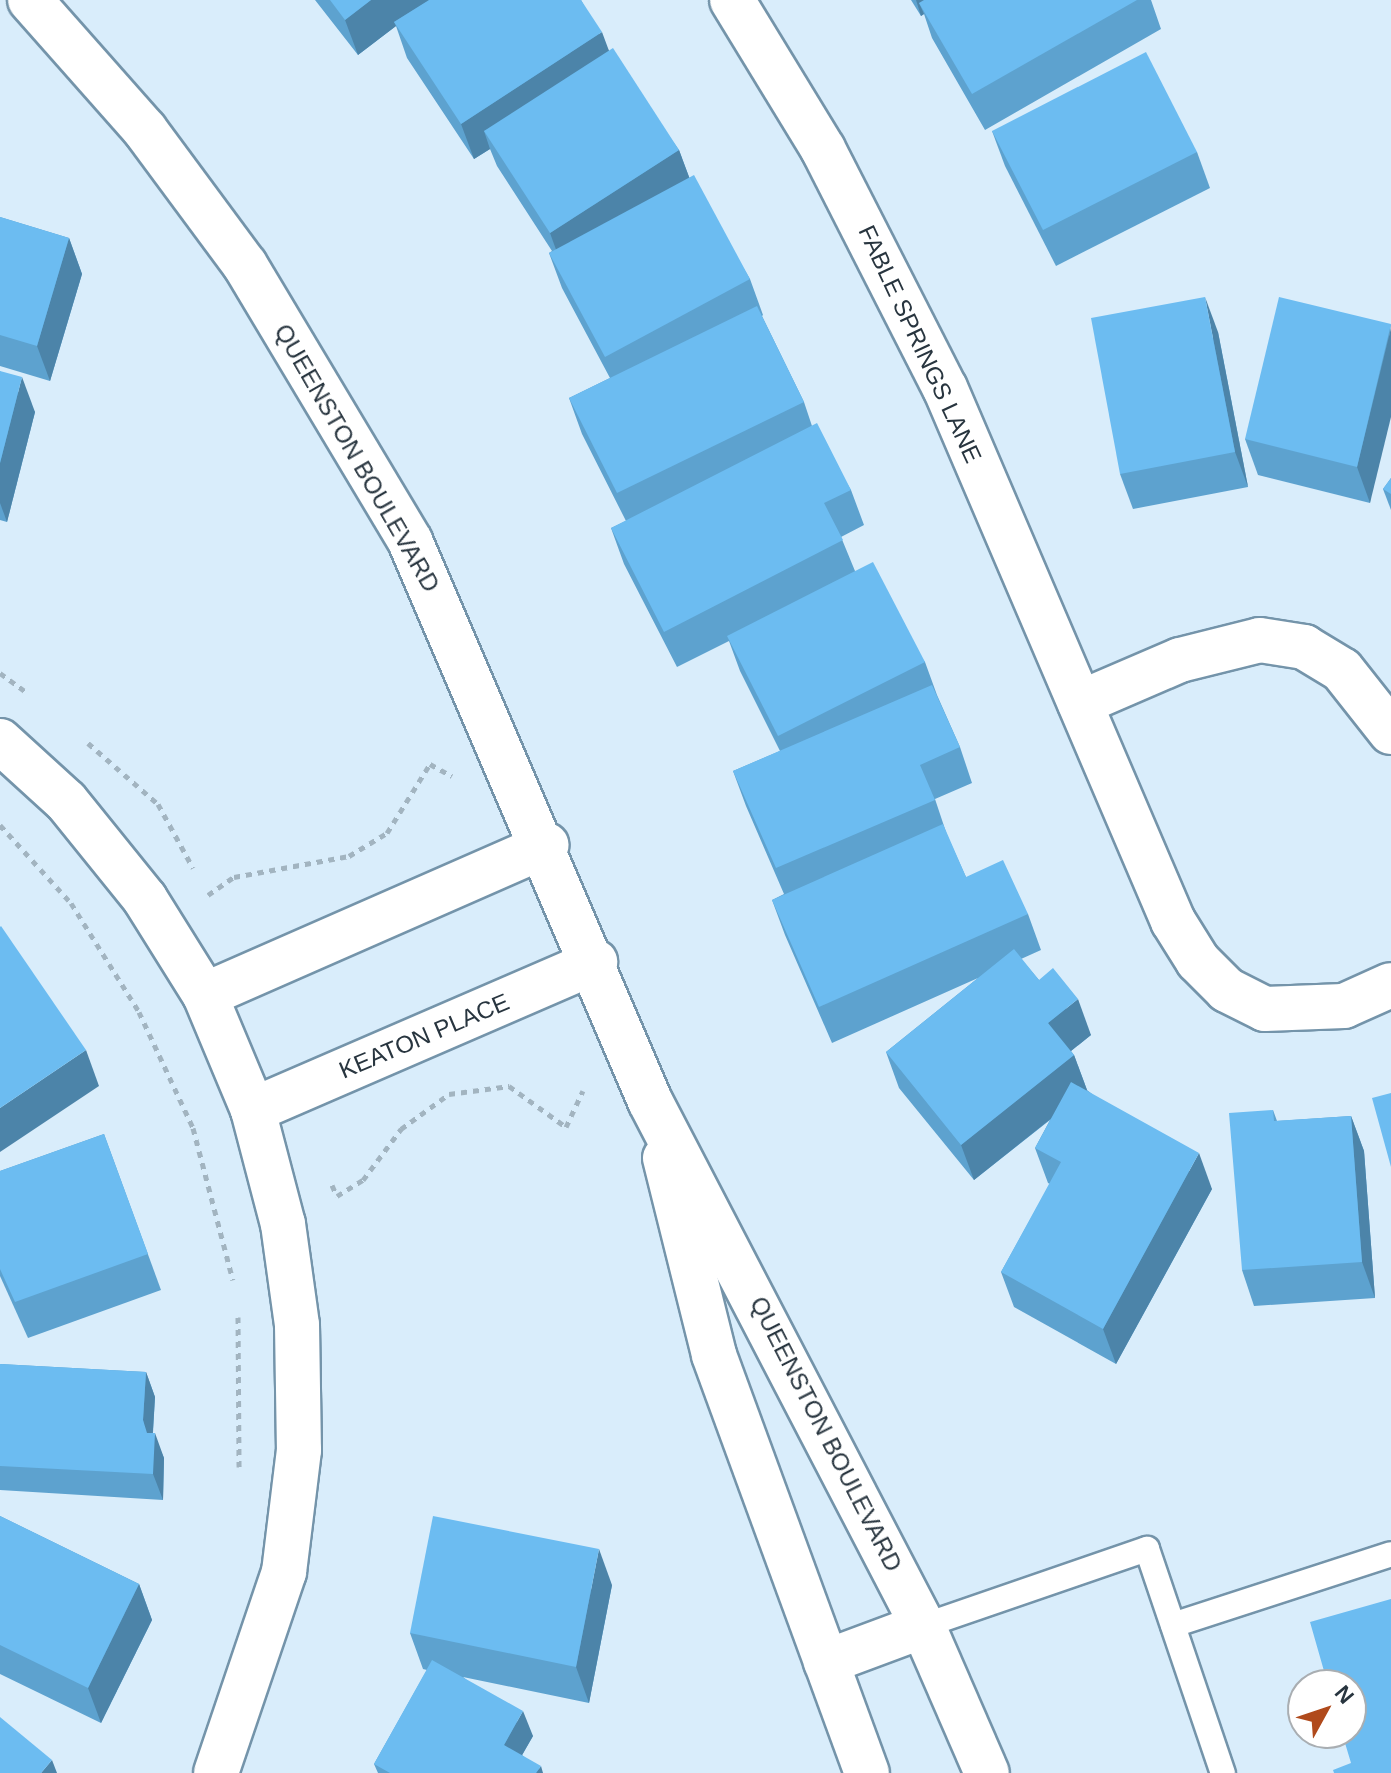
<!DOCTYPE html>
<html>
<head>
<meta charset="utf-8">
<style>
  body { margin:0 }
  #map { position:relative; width:1391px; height:1773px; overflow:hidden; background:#d9edfb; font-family:Arial,sans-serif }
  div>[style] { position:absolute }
  .path>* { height:5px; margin-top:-2.5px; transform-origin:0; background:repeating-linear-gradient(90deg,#a2b4c0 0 6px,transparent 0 12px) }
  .roads { filter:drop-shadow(2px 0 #7494aa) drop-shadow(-2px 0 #7494aa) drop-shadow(0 2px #7494aa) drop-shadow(0 -2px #7494aa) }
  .lane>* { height:24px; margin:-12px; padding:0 12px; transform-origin:12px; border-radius:12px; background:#fff }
  .street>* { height:44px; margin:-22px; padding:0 22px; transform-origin:22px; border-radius:22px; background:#fff }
  .wall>* { inset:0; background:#5da2cf }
  .shaded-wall>* { inset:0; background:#4c84a9 }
  .building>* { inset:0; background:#6cbcf1 }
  span { translate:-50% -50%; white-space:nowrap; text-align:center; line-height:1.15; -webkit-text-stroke:6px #fff; paint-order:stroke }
  .street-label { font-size:24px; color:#28353f }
  .north { position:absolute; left:1287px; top:1669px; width:80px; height:80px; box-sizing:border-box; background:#fff; border:2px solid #a9aeb2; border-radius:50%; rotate:50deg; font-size:22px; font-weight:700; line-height:32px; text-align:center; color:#28353f }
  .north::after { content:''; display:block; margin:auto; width:28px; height:36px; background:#b04a1c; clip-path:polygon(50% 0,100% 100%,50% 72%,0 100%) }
</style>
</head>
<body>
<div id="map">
  <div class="path">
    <div style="left:0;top:673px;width:31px;rotate:36deg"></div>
    <div style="left:88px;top:743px;width:93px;rotate:41.1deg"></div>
    <div style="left:158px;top:804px;width:73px;rotate:61.3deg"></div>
    <div style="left:0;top:825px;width:105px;rotate:47.7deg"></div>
    <div style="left:71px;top:903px;width:128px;rotate:58deg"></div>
    <div style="left:139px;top:1012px;width:128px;rotate:65deg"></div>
    <div style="left:193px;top:1128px;width:157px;rotate:75.3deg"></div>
    <div style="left:208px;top:895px;width:32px;rotate:-35deg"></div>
    <div style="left:234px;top:877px;width:117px;rotate:-10.3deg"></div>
    <div style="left:349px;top:856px;width:44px;rotate:-31.2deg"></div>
    <div style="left:387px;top:833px;width:81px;rotate:-58.1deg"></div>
    <div style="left:430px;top:764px;width:25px;rotate:29deg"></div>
    <div style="left:332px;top:1185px;width:12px;rotate:66deg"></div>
    <div style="left:337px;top:1196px;width:31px;rotate:-32deg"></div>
    <div style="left:363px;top:1180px;width:64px;rotate:-53.3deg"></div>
    <div style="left:401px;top:1129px;width:59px;rotate:-36.1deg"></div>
    <div style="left:449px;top:1094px;width:61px;rotate:-7.6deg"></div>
    <div style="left:509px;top:1086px;width:70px;rotate:35.7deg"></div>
    <div style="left:566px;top:1127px;width:40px;rotate:-65deg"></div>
    <div style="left:238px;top:1317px;width:150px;rotate:89.6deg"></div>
  </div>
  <div class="roads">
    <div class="lane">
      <div style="left:1173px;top:1625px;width:229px;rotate:-18deg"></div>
      <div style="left:923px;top:1626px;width:237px;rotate:-19deg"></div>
      <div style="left:1147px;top:1549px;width:237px;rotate:71.3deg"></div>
    </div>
    <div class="street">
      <div style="left:30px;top:0;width:174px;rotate:48.5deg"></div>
      <div style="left:145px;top:130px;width:168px;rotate:53.5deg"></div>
      <div style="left:245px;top:265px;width:322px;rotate:59.1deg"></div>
      <div style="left:410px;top:541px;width:609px;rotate:66.8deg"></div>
      <div style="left:650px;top:1101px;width:592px;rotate:62.53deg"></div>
      <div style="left:923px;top:1626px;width:160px;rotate:66.5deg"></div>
      <div style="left:732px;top:0;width:175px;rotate:58.6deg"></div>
      <div style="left:823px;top:149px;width:268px;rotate:63deg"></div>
      <div style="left:945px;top:388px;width:580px;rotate:66.84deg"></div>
      <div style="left:1173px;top:921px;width:47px;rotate:58deg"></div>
      <div style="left:1198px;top:961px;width:41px;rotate:45deg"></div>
      <div style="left:1227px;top:990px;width:42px;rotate:26.6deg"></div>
      <div style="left:1265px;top:1009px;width:79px;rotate:-2.2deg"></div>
      <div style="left:1344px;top:1006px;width:51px;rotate:-24.1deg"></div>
      <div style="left:1080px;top:703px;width:109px;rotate:-23.3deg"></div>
      <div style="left:1180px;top:660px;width:82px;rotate:-14deg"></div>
      <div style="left:1260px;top:640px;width:45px;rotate:9deg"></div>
      <div style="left:1304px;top:647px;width:44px;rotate:31.2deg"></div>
      <div style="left:1342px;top:670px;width:79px;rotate:51.7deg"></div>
      <div style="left:0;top:741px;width:89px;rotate:42.3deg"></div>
      <div style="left:66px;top:801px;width:126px;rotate:51.1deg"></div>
      <div style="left:145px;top:899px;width:113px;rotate:58deg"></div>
      <div style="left:205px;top:995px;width:125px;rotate:67.3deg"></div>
      <div style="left:253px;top:1110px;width:118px;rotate:75.3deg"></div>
      <div style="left:283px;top:1224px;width:102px;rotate:82.1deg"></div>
      <div style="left:297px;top:1325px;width:125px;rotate:89.1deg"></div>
      <div style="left:299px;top:1450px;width:123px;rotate:97deg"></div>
      <div style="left:284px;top:1572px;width:212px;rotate:108.7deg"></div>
      <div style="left:205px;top:995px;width:373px;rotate:-23.7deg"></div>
      <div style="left:253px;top:1110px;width:373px;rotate:-23.4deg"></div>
      <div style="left:665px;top:1158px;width:203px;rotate:76deg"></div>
      <div style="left:714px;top:1355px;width:445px;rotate:69.9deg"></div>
      <div style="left:826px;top:1662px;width:103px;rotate:-20.4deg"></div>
    </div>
  </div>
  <div class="wall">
    <div style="clip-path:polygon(315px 0,581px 0,609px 51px,679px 150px,689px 177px,750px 279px,763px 315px,762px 316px,804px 402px,812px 426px,851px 490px,864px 525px,841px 537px,855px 571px,925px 662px,937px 695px,960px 747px,972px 783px,935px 799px,947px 835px,966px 877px,1028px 914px,1041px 950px,1021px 959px,1039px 980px,1091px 1035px,1071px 1051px,1074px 1055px,1087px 1090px,1212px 1189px,1116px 1364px,1014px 1307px,1001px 1272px,1050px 1184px,1048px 1183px,1035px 1148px,1050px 1120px,974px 1180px,899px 1088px,886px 1052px,978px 978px,832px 1043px,785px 935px,772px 900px,784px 894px,746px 806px,733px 771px,780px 751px,740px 671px,729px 641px,677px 667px,624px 564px,611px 528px,626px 521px,582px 434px,569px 398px,610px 378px,562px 288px,549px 253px,552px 251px,497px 166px,490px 149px,474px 159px,407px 58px,396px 26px,358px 55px)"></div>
    <div style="clip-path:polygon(911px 0,1151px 0,1161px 29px,985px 130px,932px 38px,924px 14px,921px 16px)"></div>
    <div style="clip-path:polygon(992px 131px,1197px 152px,1210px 188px,1056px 266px,1005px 166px)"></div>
    <div style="clip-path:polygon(0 217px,69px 238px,82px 274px,50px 381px,0 366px)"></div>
    <div style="clip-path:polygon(1391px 324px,1370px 503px,1258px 475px,1245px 439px)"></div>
    <div style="clip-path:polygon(1218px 332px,1248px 487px,1133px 509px,1120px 474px)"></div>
    <div style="clip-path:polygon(0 371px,35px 412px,7px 522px,0 520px)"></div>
    <div style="clip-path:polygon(1391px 478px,1391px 510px,1383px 489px)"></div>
    <div style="clip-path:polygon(1273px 1110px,1277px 1121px,1351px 1116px,1364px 1151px,1375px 1298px,1254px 1306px,1242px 1270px)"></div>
    <div style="clip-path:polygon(104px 1134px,161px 1290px,28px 1338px,0 1276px,0 1171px)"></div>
    <div style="clip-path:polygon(0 1364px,146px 1372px,155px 1397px,153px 1433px,164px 1458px,163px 1500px,0 1490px)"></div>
    <div style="clip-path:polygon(0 1516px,139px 1584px,152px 1620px,101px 1723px,0 1674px)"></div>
    <div style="clip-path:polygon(612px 1585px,589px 1703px,463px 1677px,533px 1736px,522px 1755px,543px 1773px,378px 1773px,374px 1764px,427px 1670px,423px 1669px,410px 1633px)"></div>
  </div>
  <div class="shaded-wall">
    <div style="clip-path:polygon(371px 0,430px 0,394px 22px,396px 26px,358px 55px,345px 20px)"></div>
    <div style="clip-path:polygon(916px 0,947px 0,919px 3px,924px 14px,921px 16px)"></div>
    <div style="clip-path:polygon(602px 32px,615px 67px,484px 131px,490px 149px,474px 159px,461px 124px)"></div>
    <div style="clip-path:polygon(679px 150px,692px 185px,563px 269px,550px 233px)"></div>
    <div style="clip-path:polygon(69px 238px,82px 274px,50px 381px,37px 346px)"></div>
    <div style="clip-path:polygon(1205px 297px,1218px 332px,1248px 487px,1235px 452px)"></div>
    <div style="clip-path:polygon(1391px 328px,1391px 417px,1370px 503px,1357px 467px)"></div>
    <div style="clip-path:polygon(22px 377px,35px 412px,7px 522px,0 503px,0 463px)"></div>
    <div style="clip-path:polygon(1078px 999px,1091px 1035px,1061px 1059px,1048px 1023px)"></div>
    <div style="clip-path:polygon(86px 1050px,99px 1086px,0 1152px,0 1108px)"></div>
    <div style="clip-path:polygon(1074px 1055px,1087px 1090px,974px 1180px,961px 1145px)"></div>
    <div style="clip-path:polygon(1351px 1116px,1364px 1151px,1375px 1298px,1362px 1262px)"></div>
    <div style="clip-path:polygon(1199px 1153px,1212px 1189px,1116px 1364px,1103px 1329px)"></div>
    <div style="clip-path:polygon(146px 1372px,155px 1397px,152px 1445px,155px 1433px,164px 1458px,163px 1500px,153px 1474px,143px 1420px)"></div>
    <div style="clip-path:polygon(599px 1549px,612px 1585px,589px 1703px,576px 1667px)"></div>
    <div style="clip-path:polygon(139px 1584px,152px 1620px,101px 1723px,88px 1688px)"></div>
    <div style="clip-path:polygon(523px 1711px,533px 1736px,513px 1771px,504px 1745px)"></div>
    <div style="clip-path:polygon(52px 1760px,57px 1773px,41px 1773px)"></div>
    <div style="clip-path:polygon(541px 1766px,543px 1773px,536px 1773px)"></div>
  </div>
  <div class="building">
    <div style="clip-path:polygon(330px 0,371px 0,345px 20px)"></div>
    <div style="clip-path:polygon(429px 0,581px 0,602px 32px,461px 124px,394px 22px)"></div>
    <div style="clip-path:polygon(924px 0,1137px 0,972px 94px,919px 3px)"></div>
    <div style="clip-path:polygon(613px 48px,679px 150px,550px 233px,484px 131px)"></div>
    <div style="clip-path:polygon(1146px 52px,1197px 152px,1043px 230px,992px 131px)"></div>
    <div style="clip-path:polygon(694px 175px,750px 279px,605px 357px,549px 253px)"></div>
    <div style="clip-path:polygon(0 217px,69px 238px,37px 346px,0 335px)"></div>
    <div style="clip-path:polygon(1205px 297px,1235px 452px,1120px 474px,1091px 318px)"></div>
    <div style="clip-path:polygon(1279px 297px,1391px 324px,1357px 467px,1245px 439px)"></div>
    <div style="clip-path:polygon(757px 306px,804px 402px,617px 493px,569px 398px)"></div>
    <div style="clip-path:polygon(0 371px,22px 377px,0 463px)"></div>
    <div style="clip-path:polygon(817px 423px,851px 490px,824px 503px,843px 540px,664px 632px,611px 528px)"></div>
    <div style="clip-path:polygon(1391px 478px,1391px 494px,1383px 489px)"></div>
    <div style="clip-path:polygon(873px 562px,925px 662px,778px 736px,727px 636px)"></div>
    <div style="clip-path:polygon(932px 685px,960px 747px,920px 765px,935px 800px,776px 868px,733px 771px)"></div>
    <div style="clip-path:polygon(943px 824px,966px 877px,1003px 860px,1028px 914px,819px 1007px,772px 900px)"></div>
    <div style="clip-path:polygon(1px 926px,86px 1050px,0 1108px,0 927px)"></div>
    <div style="clip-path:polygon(1014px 949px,1039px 980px,1053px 968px,1078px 999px,1048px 1023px,1074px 1055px,961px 1145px,886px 1052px)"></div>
    <div style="clip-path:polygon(1071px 1082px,1199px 1153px,1103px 1329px,1001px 1272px,1061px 1162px,1035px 1148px)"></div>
    <div style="clip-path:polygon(1391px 1093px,1391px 1167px,1372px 1098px)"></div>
    <div style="clip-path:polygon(1273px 1110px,1274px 1121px,1351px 1116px,1362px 1262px,1242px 1270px,1229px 1113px)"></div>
    <div style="clip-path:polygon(104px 1134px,148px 1254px,15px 1302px,0 1269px,0 1171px)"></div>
    <div style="clip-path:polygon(0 1364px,146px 1372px,143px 1420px,147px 1433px,155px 1433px,153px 1474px,0 1466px)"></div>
    <div style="clip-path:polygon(0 1516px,139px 1584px,88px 1688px,0 1645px)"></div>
    <div style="clip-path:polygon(433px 1516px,599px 1549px,576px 1667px,410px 1633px)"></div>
    <div style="clip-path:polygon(1391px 1599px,1391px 1773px,1334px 1773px,1333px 1770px,1351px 1763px,1342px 1733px,1351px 1733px,1351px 1685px,1328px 1685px,1310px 1622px)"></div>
    <div style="clip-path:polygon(432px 1660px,523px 1711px,504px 1745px,541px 1766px,536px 1773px,390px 1773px,374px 1764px)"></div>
    <div style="clip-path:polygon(0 1717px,52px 1760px,41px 1773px,0 1773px)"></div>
  </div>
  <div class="street-label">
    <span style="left:920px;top:344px;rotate:65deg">FABLE SPRINGS LANE</span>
    <span style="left:357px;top:458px;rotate:60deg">QUEENSTON BOULEVARD</span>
    <span style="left:424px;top:1036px;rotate:-23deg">KEATON PLACE</span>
    <span style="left:826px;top:1434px;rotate:63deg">QUEENSTON BOULEVARD</span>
  </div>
  <div class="north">N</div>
</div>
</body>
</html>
